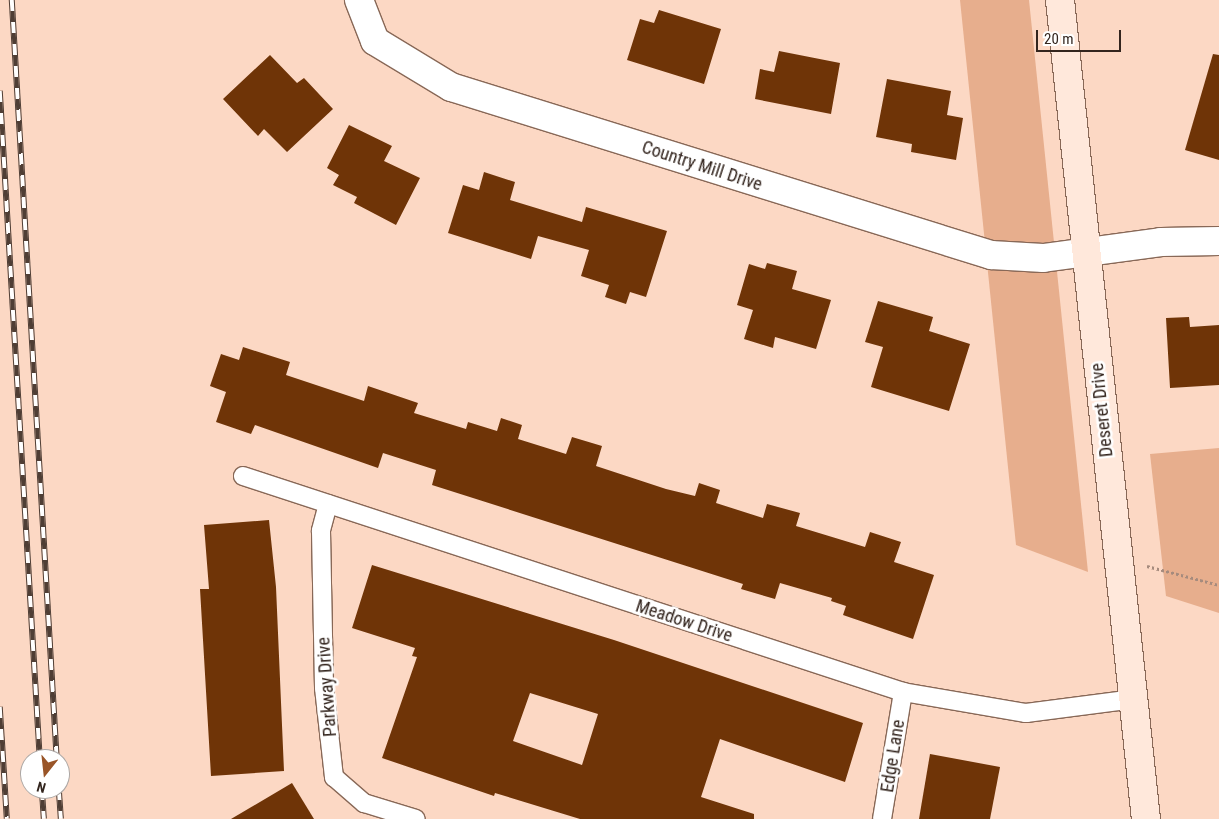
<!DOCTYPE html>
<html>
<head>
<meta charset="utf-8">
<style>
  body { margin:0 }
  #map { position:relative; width:1219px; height:819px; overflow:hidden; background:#fcd8c4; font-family:"Roboto Condensed",sans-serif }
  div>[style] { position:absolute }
  .green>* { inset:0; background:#e7ae8d }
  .building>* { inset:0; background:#6f3407 }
  .path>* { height:3px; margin-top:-1.5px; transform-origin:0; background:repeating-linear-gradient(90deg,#a68b7d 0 2.5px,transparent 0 5px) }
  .roads { filter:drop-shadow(1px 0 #886857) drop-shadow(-1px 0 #886857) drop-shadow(0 1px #886857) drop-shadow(0 -1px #886857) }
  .lane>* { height:18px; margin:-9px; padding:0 9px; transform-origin:9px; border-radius:9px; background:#fff }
  .street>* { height:28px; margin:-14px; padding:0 14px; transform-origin:14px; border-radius:14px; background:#fff }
  .secondary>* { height:28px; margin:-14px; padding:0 14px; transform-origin:14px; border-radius:14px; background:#ffe8db }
  .rail>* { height:5.5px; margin-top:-2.75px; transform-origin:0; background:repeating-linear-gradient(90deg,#fff 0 11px,#4f3e35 0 22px); box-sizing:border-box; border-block:1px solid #4f3e35 }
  span { translate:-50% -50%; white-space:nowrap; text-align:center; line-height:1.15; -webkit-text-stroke:5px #fff; paint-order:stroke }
  .street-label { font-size:18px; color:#33251e }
  .north { position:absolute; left:20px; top:749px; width:50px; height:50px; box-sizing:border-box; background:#fff; border:1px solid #ada8a5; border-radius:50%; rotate:196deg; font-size:14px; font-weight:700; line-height:20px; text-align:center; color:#33251e }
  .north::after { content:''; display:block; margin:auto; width:18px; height:22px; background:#995528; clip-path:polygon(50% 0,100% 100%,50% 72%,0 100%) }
  .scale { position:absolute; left:1036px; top:30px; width:85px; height:22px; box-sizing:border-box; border:2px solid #33251e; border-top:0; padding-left:6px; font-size:15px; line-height:18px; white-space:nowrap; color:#33251e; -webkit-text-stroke:4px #fff; paint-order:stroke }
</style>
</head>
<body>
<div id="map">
  <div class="green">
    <div style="clip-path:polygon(960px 0,1029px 0,1088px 572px,1016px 545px)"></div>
    <div style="clip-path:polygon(1219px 448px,1219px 613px,1166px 596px,1150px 454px)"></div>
  </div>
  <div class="building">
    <div style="clip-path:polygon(659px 10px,721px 29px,704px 84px,627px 60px,640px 19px,654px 23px)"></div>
    <div style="clip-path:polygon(779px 51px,840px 63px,831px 114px,755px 99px,760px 69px,774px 72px)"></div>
    <div style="clip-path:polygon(1213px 54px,1219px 55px,1219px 160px,1185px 150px)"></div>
    <div style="clip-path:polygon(270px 55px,297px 83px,304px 78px,333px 109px,287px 152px,264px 129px,258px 136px,223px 99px)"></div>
    <div style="clip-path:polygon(887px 79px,951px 91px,947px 115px,963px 118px,956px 160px,911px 152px,912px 144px,876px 137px)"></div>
    <div style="clip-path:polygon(349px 125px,392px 146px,384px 161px,420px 178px,396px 225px,354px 203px,357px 197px,333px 185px,339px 175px,327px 168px)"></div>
    <div style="clip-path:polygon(484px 172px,515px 182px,510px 200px,582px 222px,586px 207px,667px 231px,646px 297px,630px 292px,626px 304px,605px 297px,609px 285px,581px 276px,589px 250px,538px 236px,531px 259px,448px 233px,463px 185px,479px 190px)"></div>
    <div style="clip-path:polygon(767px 263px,797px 271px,792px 289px,831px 300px,816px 349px,775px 337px,773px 348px,744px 339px,753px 310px,737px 305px,749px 264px,765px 269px)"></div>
    <div style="clip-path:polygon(878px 301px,933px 317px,929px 331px,970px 344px,949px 411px,871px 387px,883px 347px,865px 342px)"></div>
    <div style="clip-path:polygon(1189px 317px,1190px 327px,1219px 325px,1219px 385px,1170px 388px,1166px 318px)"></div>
    <div style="clip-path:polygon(243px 347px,290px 362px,286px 375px,364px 401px,368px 386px,418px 403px,414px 413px,466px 429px,468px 422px,497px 431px,501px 418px,522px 425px,518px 439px,566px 454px,572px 437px,602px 446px,596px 466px,666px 489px,695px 496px,699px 483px,720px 490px,716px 503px,763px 518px,767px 504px,800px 513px,796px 526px,865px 547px,870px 532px,901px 542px,894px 562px,934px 575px,913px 639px,843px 615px,846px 606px,831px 601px,832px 598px,780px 583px,775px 599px,741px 589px,743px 584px,432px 485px,436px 470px,383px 453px,378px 468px,255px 425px,251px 434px,216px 422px,226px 392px,210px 386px,221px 354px,239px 360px)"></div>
    <div style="clip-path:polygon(269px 520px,276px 587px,284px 771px,211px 776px,200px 589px,209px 589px,204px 525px)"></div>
    <div style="clip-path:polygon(evenodd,372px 565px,614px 640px,863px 723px,845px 782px,720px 739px,701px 797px,754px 814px,754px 819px,580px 819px,495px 793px,494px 796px,382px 758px,417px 657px,412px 656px,415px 648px,352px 628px,372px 565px,530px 693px,598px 714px,582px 765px,513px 741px,530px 693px)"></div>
    <div style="clip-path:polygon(930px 754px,1000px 767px,990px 819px,919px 819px)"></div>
    <div style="clip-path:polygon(292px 783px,314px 819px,231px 819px)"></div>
  </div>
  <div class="path">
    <div style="left:1147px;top:566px;width:74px;rotate:14.8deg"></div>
  </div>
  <div class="roads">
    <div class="lane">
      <div style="left:243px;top:476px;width:694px;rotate:18.12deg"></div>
      <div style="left:903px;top:692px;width:125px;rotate:9.7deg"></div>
      <div style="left:1026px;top:713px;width:109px;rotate:-7.4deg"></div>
      <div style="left:328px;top:504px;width:28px;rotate:105deg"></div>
      <div style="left:321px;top:531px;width:157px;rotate:88.9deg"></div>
      <div style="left:324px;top:688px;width:90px;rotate:83.6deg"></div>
      <div style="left:334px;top:777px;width:40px;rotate:41deg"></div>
      <div style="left:364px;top:803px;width:54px;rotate:17.1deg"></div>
      <div style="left:882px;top:819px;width:129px;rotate:-80.6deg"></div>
    </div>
    <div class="street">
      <div style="left:359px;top:0;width:44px;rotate:68.7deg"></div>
      <div style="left:375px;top:41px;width:89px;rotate:31.2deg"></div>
      <div style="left:451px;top:87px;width:566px;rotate:17.28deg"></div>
      <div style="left:991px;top:255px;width:52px;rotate:3.3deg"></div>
      <div style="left:1043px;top:258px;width:119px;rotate:-7.7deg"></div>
      <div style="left:1161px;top:242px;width:58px;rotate:-1deg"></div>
    </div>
    <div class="secondary">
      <div style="left:1060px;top:0;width:824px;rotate:84.01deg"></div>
    </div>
  </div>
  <div class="rail">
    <div style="left:12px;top:0;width:760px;rotate:86.61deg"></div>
    <div style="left:0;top:91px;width:669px;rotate:86.57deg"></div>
    <div style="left:0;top:707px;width:112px;rotate:86.4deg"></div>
    <div style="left:42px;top:789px;width:30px;rotate:86deg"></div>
    <div style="left:59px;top:789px;width:30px;rotate:86deg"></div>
  </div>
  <div class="street-label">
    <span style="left:702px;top:166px;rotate:18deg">Country Mill Drive</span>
    <span style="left:1102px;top:410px;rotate:-96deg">Deseret Drive</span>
    <span style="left:684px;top:621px;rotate:18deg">Meadow Drive</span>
    <span style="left:327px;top:687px;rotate:-94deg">Parkway Drive</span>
    <span style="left:893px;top:756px;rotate:-81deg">Edge Lane</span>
  </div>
  <div class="north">N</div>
  <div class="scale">20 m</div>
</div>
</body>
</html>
